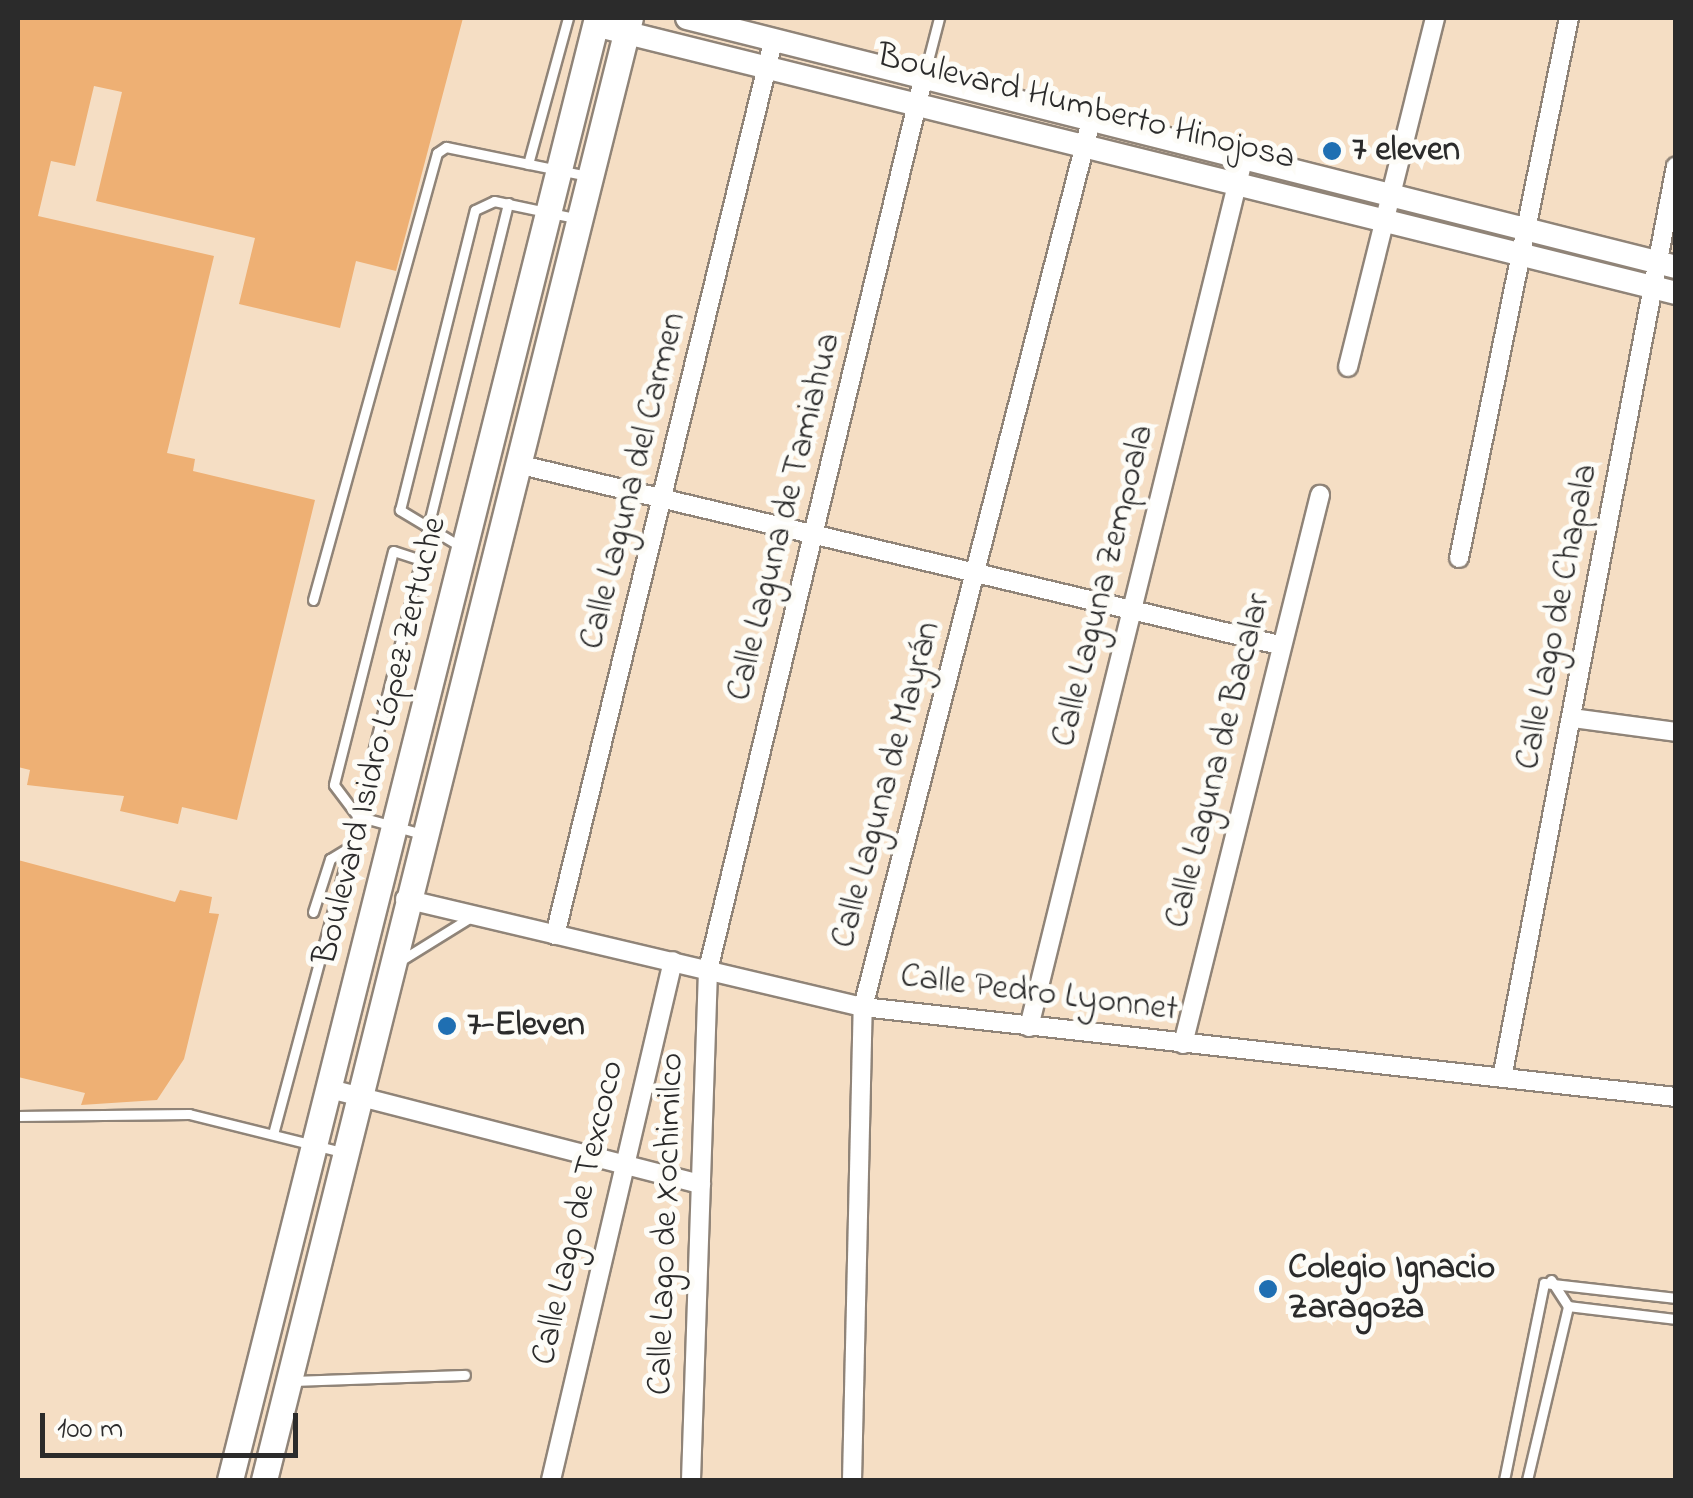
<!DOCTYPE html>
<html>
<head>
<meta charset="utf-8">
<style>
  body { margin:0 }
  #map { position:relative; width:1693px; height:1498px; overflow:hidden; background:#f5dec4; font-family:"Indie Flower",sans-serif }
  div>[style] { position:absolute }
  .building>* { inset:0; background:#eeb074 }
  .roads { filter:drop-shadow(2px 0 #908478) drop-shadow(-2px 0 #908478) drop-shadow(0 2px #908478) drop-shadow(0 -2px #908478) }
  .service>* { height:9px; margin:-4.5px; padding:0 4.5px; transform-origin:4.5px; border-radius:4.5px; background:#fff }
  .minor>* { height:18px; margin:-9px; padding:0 9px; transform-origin:9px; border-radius:9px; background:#fff }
  .tertiary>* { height:22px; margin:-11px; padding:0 11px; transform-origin:11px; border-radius:11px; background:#fff }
  .secondary>* { height:25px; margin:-12.5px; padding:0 12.5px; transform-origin:12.5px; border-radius:12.5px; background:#fff }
  .dots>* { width:28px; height:28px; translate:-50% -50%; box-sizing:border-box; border:5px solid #fdfcf7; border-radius:50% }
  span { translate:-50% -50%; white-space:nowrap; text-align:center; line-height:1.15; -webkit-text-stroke:10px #fdfcf7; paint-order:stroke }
  .street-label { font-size:35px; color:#2b2b2b }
  .poi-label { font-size:35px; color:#2b2b2b; font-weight:700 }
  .left { translate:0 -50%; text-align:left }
  .frame { position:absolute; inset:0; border:20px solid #2b2b2b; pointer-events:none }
  .scale { position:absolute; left:40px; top:1413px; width:258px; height:45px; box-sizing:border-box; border:5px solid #2b2b2b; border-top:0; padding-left:12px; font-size:30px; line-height:35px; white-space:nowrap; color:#2b2b2b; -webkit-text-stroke:8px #fdfcf7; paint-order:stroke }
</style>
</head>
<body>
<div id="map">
  <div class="building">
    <div style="clip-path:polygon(18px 18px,463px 18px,396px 271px,356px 261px,340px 328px,239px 304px,255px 238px,96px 201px,122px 92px,94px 86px,75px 166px,51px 161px,38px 216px,214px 256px,167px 453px,195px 459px,193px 471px,315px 500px,237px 820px,182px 807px,178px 824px,120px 811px,124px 796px,27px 785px,30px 770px,18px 767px)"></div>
    <div style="clip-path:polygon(18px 860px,175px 902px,180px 890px,212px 897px,209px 913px,219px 914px,184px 1059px,157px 1100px,81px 1105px,85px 1093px,18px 1077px)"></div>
  </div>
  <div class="roads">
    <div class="service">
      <div style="left:924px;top:76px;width:60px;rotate:-75.5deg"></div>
      <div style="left:528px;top:164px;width:151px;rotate:-74.7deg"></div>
      <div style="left:427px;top:531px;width:338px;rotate:-76.1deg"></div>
      <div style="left:463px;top:548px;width:74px;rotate:-148.9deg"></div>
      <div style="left:400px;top:510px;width:309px;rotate:-76deg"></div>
      <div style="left:475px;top:210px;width:21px;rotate:-25deg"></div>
      <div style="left:494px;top:201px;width:83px;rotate:11.9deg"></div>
      <div style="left:313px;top:600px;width:464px;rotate:-74.5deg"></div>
      <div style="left:437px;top:153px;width:11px;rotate:-34deg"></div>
      <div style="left:446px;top:147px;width:144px;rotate:11.6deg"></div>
      <div style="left:313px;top:912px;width:56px;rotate:-72.2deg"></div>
      <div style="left:330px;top:859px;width:23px;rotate:-31deg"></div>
      <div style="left:400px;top:961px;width:84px;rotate:-31.8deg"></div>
      <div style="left:18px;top:1116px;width:171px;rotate:-0.7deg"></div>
      <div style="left:189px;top:1114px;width:157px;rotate:14deg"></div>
      <div style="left:273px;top:1134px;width:297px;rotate:-75deg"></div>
      <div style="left:350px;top:847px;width:32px;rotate:-77deg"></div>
      <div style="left:357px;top:816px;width:264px;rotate:-76deg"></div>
      <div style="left:421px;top:560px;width:29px;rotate:-162deg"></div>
      <div style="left:393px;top:551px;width:241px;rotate:104.2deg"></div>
      <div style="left:334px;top:785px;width:39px;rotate:53deg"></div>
      <div style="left:357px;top:816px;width:67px;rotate:15.5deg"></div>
      <div style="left:1551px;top:1280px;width:31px;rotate:57deg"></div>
      <div style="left:290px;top:1381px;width:175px;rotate:-2deg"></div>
      <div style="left:1504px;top:1480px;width:201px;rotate:-78.5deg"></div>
      <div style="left:1544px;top:1283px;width:133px;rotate:6.5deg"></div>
      <div style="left:1527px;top:1480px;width:179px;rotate:-76.7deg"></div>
      <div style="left:1568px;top:1306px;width:109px;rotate:6.9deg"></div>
    </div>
    <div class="minor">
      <div style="left:1348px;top:367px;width:360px;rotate:-76deg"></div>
      <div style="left:517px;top:464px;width:783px;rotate:13.36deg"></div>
      <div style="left:1459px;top:558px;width:551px;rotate:-78.49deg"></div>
      <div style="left:1573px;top:718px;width:104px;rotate:7.7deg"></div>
      <div style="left:405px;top:899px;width:471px;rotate:13.3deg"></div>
      <div style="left:863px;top:1007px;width:818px;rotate:6.32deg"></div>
      <div style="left:555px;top:935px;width:919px;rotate:-76.28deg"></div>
      <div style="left:1029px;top:1027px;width:893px;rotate:-76.13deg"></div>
      <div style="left:1183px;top:1044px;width:566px;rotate:-75.99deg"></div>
      <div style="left:1502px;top:1078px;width:928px;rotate:-79.2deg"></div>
      <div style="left:330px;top:1089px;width:383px;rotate:14.4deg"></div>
      <div style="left:551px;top:1480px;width:533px;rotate:-76.77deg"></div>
      <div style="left:691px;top:1480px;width:510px;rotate:-88.09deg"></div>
      <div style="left:708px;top:970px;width:917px;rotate:-76.43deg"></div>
      <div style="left:852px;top:1480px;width:473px;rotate:-88.7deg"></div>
      <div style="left:863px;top:1007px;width:915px;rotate:-75.57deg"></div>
    </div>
    <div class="tertiary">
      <div style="left:687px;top:18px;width:1020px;rotate:14.13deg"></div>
      <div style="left:595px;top:25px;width:1114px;rotate:13.92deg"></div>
    </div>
    <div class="secondary">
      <div style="left:230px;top:1480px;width:1507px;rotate:-75.91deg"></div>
      <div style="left:264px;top:1480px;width:1507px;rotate:-75.95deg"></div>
    </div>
  </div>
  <div class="dots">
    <div style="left:1332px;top:151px;background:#1f6fb2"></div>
    <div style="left:447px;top:1026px;background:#1f6fb2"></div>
    <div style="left:1268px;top:1289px;background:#1f6fb2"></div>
  </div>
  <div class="street-label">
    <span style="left:1086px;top:108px;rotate:14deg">Boulevard Humberto Hinojosa</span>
    <span style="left:634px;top:481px;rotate:-76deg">Calle Laguna del Carmen</span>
    <span style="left:785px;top:517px;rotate:-76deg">Calle Laguna de Tamiahua</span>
    <span style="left:1104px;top:586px;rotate:-76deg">Calle Laguna Zempoala</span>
    <span style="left:1558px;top:617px;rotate:-79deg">Calle Lago de Chapala</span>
    <span style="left:381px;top:741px;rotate:-76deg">Boulevard Isidro López Zertuche</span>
    <span style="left:1219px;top:761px;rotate:-76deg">Calle Laguna de Bacalar</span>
    <span style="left:887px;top:785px;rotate:-75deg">Calle Laguna de Mayrán</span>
    <span style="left:1039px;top:994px;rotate:7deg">Calle Pedro Lyonnet</span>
    <span style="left:579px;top:1213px;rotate:-77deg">Calle Lago de Texcoco</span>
    <span style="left:667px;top:1224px;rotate:-88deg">Calle Lago de Xochimilco</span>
  </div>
  <div class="poi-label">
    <span class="left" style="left:1352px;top:151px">7 eleven</span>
    <span class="left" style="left:467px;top:1026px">7-Eleven</span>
    <span class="left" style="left:1288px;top:1289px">Colegio Ignacio<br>Zaragoza</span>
  </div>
  <div class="frame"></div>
  <div class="scale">100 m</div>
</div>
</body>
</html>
